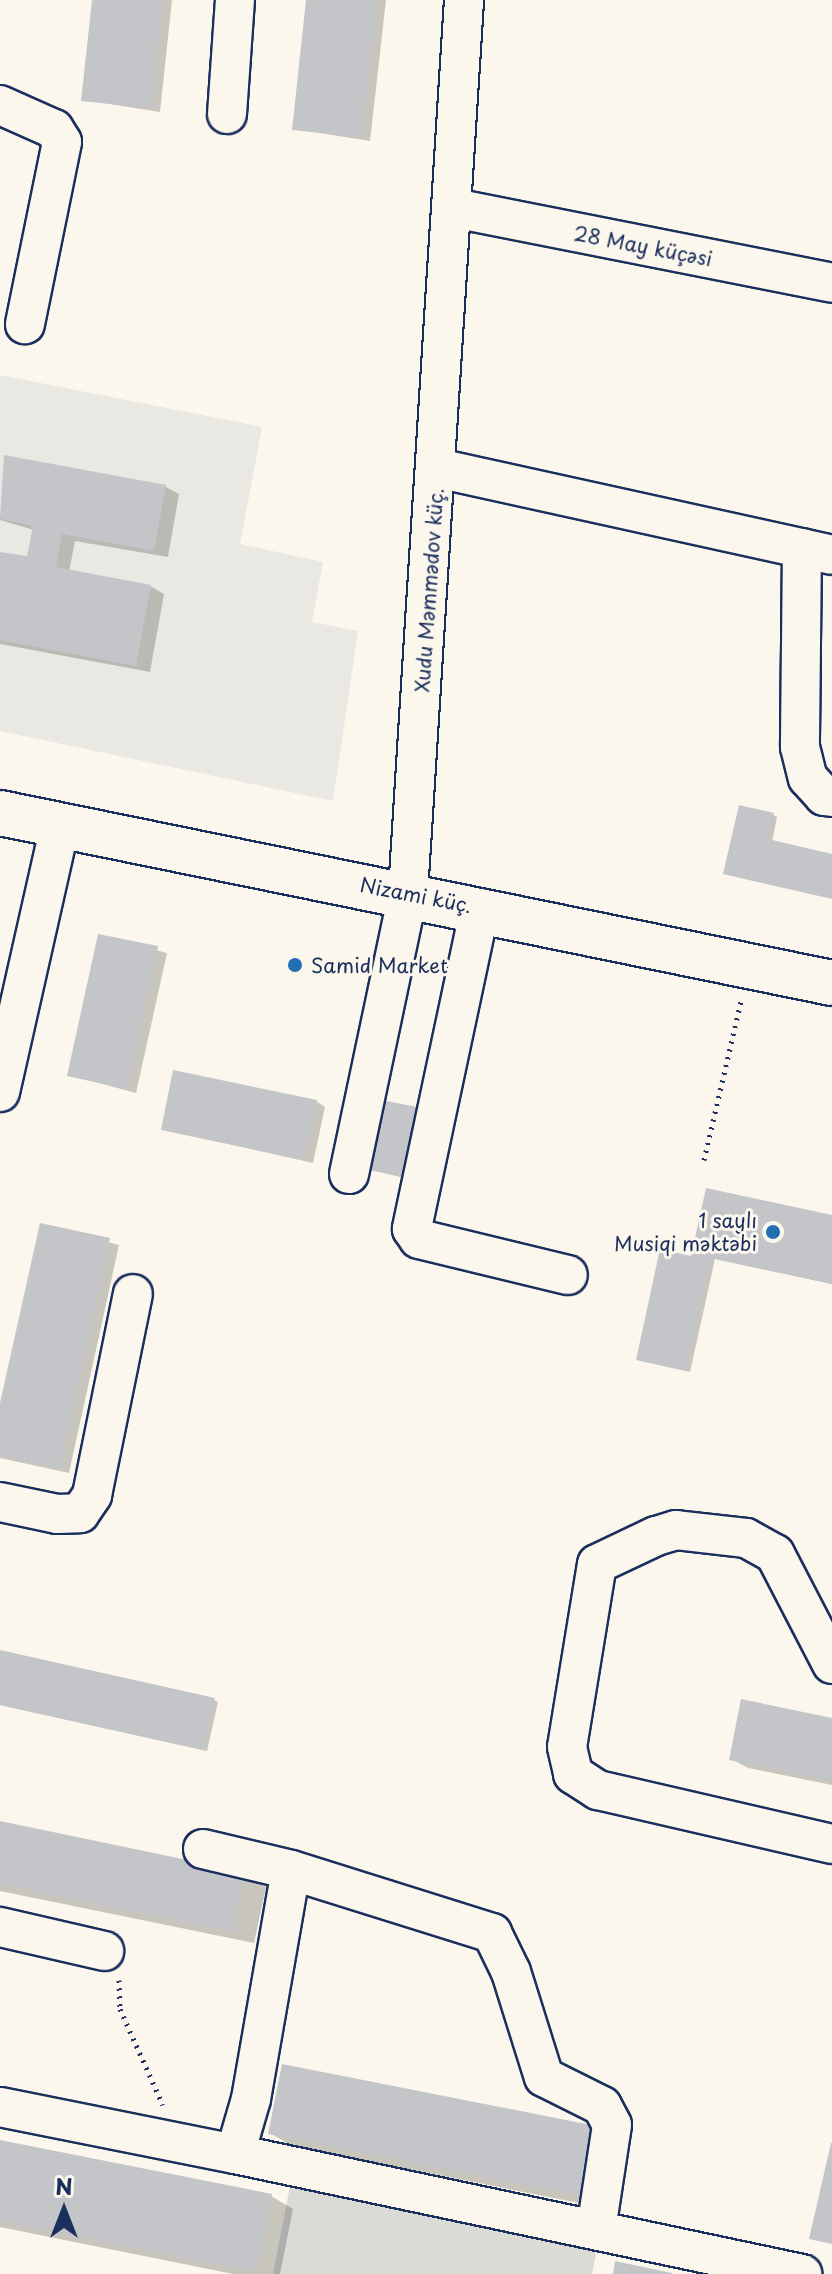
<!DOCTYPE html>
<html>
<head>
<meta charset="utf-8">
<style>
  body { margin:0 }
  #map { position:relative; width:832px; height:2274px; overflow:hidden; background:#fbf7ec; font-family:"Playpen Sans",sans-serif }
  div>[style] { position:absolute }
  .built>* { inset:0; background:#eae8e2 }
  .green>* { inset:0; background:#dadad7 }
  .shadow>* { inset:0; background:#0003 }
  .building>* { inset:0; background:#c3c5c9 }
  .path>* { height:5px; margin-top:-2.5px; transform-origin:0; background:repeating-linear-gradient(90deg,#1b2f5e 0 2px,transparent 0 8px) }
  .roads { filter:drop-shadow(2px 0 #1b2f5e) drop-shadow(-2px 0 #1b2f5e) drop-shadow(0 2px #1b2f5e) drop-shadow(0 -2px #1b2f5e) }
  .minor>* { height:38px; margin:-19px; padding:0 19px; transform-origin:19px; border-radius:19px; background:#fbf7ec }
  .major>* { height:44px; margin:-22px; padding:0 22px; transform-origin:22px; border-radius:22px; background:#fbf7ec }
  .dots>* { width:22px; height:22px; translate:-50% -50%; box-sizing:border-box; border:4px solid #fbf7ec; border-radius:50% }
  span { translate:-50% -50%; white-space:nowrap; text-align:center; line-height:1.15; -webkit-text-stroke:6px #fbf7ec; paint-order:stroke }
  .street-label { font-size:20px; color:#1b2f5e }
  .poi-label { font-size:20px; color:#1b2f5e }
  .left { translate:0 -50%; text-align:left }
  .right { translate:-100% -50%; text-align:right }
  .north { position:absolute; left:24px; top:2170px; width:80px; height:80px; -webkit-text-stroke:6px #fbf7ec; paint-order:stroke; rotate:0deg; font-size:22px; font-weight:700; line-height:32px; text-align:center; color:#1b2f5e }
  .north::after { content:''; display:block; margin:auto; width:28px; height:36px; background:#1b2f5e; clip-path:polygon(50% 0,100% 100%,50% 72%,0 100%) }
</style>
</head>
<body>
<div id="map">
  <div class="built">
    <div style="clip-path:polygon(0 375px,262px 427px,240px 544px,323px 562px,312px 622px,358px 631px,333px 801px,0 731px)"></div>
  </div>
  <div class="green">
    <div style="clip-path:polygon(291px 2181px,599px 2238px,592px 2274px,273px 2274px)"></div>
  </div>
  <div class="shadow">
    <div style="clip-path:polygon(94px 0,172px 0,160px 112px,84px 100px)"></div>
    <div style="clip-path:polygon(308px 0,386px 0,370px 141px,294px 129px)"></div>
    <div style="clip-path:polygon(6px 457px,166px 487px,179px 494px,168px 557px,75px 541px,69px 572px,150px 586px,164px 594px,150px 672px,0 644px,0 554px,29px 559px,34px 530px,0 520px)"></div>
    <div style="clip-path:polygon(773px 815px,777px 817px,772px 842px,832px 856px,832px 898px,730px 875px)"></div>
    <div style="clip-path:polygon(100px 936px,167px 953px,136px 1093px,69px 1075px)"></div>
    <div style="clip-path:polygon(316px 1101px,325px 1107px,313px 1163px,163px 1129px)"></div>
    <div style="clip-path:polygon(428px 1111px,425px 1183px,359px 1167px)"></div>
    <div style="clip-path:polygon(832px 1217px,832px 1284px,715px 1259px,690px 1372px,642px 1361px,693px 1258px)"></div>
    <div style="clip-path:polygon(41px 1225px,119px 1245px,69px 1473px,0 1458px,0 1413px)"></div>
    <div style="clip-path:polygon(0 1652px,214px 1700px,218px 1702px,207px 1751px,0 1705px)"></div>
    <div style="clip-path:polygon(832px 1720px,832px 1785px,748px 1768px,731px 1759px)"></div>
    <div style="clip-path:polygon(0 1823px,244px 1874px,266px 1887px,254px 1943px,0 1891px)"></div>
    <div style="clip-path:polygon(595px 2128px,604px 2208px,292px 2146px,270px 2133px)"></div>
    <div style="clip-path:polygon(0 2142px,271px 2196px,293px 2209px,280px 2274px,233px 2274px,0 2227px)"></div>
  </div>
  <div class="building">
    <div style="clip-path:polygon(92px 0,163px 0,151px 108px,81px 101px)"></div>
    <div style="clip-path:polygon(306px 0,377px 0,362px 137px,292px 130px)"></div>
    <div style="clip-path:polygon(4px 455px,166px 485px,154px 551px,62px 534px,56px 567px,151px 585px,136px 666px,0 640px,0 552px,27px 556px,33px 526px,0 519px)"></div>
    <div style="clip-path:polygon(739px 805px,774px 813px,768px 839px,832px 854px,832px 899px,723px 874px)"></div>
    <div style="clip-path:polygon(98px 934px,158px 946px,127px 1089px,67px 1076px)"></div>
    <div style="clip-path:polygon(173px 1070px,317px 1100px,304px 1160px,161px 1130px)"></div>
    <div style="clip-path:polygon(370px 1098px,428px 1109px,416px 1179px,357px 1168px)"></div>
    <div style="clip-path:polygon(706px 1188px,832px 1215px,832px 1284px,711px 1258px,686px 1371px,636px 1360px,660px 1249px,691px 1256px)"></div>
    <div style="clip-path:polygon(40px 1223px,110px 1238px,60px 1469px,0 1456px,0 1403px)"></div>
    <div style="clip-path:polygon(0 1650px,215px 1698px,203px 1750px,0 1705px)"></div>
    <div style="clip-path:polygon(741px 1699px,832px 1718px,832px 1781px,729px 1760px)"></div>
    <div style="clip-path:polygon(0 1821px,245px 1872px,232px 1932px,0 1884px)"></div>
    <div style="clip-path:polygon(282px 2064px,596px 2126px,581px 2196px,268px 2134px)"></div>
    <div style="clip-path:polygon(0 2140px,272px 2194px,256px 2272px,0 2221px)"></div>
    <div style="clip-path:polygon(831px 2143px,832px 2143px,832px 2244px,809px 2239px)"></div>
    <div style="clip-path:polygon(615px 2261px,672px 2273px,672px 2274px,613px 2274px)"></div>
  </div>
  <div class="path">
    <div style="left:704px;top:1160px;width:163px;rotate:-76.9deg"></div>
    <div style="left:119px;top:1980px;width:29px;rotate:88deg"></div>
    <div style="left:120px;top:2009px;width:105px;rotate:65.9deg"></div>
  </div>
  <div class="roads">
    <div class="minor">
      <div style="left:0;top:105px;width:59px;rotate:24deg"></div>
      <div style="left:54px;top:129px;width:15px;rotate:58deg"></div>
      <div style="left:62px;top:142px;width:186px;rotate:101.5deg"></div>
      <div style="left:227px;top:114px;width:114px;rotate:-86deg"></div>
      <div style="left:454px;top:208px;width:385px;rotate:11.2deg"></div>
      <div style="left:437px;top:468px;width:404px;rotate:12.4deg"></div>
      <div style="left:802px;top:548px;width:199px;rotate:90.6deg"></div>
      <div style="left:800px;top:747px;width:32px;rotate:76deg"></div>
      <div style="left:808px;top:778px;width:24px;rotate:48deg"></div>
      <div style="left:824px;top:796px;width:8px;rotate:7deg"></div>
      <div style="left:480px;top:908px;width:328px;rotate:102deg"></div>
      <div style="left:412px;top:1229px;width:12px;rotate:55deg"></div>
      <div style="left:419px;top:1239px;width:153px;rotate:13.6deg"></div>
      <div style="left:0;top:1092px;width:273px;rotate:-77.3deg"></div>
      <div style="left:349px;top:1174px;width:287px;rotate:-78.1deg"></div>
      <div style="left:408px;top:893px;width:895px;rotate:-86.41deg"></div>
      <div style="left:0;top:1502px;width:58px;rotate:11.9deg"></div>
      <div style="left:57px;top:1514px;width:23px;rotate:-2deg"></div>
      <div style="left:80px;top:1513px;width:22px;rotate:-56deg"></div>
      <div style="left:92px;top:1495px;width:205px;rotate:-78.5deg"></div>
      <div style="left:832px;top:1664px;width:124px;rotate:-117.4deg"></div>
      <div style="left:775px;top:1554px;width:33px;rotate:-151deg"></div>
      <div style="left:746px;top:1538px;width:70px;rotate:-173.5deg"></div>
      <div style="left:676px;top:1530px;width:21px;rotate:163deg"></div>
      <div style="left:656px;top:1536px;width:65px;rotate:154.6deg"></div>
      <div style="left:597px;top:1564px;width:185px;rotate:99.3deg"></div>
      <div style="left:567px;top:1747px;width:28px;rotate:77deg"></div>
      <div style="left:573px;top:1774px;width:30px;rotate:33deg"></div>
      <div style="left:598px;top:1790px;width:240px;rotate:13deg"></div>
      <div style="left:203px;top:1849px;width:90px;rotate:13.4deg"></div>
      <div style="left:291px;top:1870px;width:211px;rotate:17.4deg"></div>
      <div style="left:492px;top:1933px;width:43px;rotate:64deg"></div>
      <div style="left:511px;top:1972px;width:110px;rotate:72.6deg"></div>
      <div style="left:544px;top:2077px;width:65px;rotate:26.6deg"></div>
      <div style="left:602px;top:2106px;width:21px;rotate:62deg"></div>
      <div style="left:612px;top:2125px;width:106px;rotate:98.7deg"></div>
      <div style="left:0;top:1927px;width:107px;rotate:13deg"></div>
      <div style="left:0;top:2107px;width:240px;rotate:11.3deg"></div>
      <div style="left:235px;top:2154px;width:57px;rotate:-73.8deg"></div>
      <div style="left:251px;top:2099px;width:232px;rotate:-80.1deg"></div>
      <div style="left:235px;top:2154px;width:580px;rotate:11.95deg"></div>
    </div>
    <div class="major">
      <div style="left:0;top:813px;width:849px;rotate:11.55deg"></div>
    </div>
  </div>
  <div class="dots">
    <div style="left:295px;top:965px;background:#1f6fb2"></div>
    <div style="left:773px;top:1232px;background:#1f6fb2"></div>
  </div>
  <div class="street-label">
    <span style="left:643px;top:246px;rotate:11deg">28 May küçəsi</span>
    <span style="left:429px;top:590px;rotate:-86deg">Xudu Məmmədov küç.</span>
    <span style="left:416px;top:895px;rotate:11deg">Nizami küç.</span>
  </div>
  <div class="poi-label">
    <span class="left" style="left:311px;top:965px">Samid Market</span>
    <span class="right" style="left:757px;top:1232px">1 saylı<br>Musiqi məktəbi</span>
  </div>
  <div class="north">N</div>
</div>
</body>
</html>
